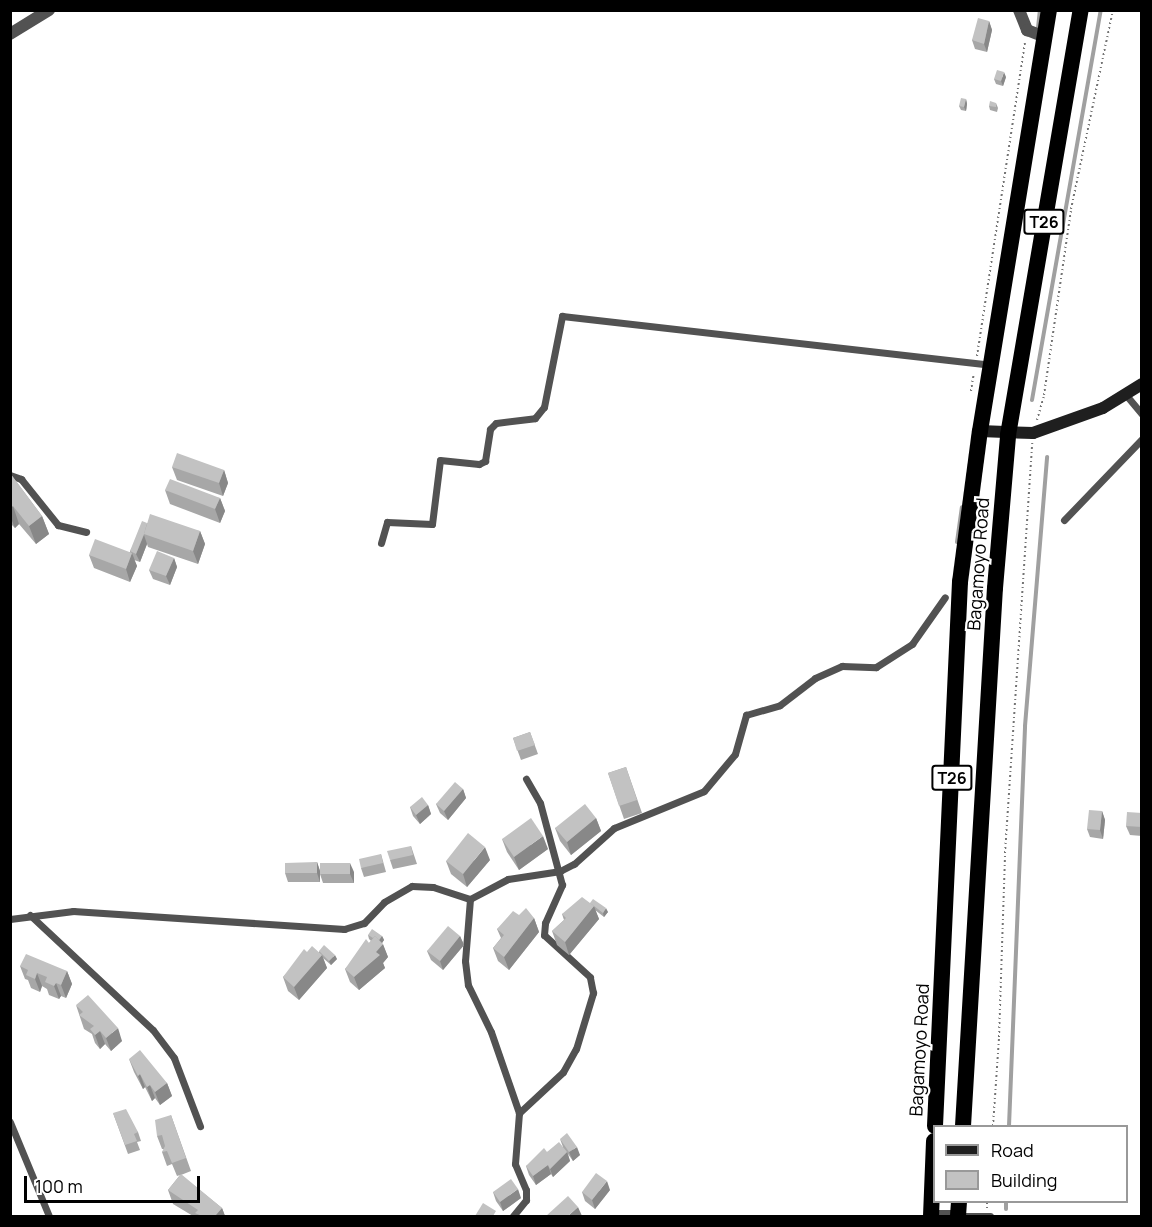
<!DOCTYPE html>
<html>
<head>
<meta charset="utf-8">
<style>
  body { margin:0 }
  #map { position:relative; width:1152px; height:1227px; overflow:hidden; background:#fff; font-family:Manrope,sans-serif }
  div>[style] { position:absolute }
  .stream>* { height:4px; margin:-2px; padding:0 2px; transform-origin:2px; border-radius:2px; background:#a0a0a0 }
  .path>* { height:2px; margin-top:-1px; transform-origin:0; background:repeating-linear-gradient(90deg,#747474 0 1.5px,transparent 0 4.5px) }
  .service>* { height:7px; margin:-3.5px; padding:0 3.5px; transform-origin:3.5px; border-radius:3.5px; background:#525252 }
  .minor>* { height:12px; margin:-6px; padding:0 6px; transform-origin:6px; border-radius:6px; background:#525252 }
  .secondary>* { height:12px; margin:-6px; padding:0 6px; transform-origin:6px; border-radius:6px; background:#1f1f1f }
  .trunk>* { height:16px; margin:-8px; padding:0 8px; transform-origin:8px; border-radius:8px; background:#000 }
  .wall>* { inset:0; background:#a7a7a7 }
  .shaded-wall>* { inset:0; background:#888 }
  .building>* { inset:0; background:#c2c2c2 }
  span { translate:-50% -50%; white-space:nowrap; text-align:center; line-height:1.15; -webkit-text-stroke:4.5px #fff; paint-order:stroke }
  .shield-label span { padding:2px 4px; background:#fff; border:2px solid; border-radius:4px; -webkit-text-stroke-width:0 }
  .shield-label { font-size:16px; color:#000; font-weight:700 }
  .street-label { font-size:18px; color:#000 }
  .frame { position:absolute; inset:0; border:12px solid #000; pointer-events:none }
  .legend { position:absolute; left:933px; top:1125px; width:195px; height:78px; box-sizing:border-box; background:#fff; border:2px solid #999; margin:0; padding:8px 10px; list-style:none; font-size:18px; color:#000 }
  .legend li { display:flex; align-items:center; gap:12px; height:30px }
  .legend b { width:30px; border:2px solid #999 }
  .scale { position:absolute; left:24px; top:1176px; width:176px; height:27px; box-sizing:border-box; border:3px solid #000; border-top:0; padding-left:8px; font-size:18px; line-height:21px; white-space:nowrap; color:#000; -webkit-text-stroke:4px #fff; paint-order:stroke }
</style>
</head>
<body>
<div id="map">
  <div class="stream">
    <div style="left:1038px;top:28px;width:18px;rotate:-84deg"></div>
    <div style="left:1032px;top:400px;width:396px;rotate:-80deg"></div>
    <div style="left:957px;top:542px;width:35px;rotate:-82deg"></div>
    <div style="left:1009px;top:1126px;width:400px;rotate:-87.7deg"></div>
    <div style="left:1025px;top:726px;width:270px;rotate:-85.3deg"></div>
    <div style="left:1006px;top:1209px;width:7px;rotate:-90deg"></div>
  </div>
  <div class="path">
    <div style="left:977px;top:356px;width:319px;rotate:-81.3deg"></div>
    <div style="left:971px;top:391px;width:18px;rotate:-81deg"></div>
    <div style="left:1037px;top:420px;width:26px;rotate:-74deg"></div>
    <div style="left:1044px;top:395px;width:188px;rotate:-81.7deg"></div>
    <div style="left:1071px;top:209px;width:203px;rotate:-78.1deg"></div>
    <div style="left:993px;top:1126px;width:89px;rotate:-86.1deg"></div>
    <div style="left:999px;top:1037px;width:184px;rotate:-88.1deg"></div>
    <div style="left:1005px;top:853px;width:411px;rotate:-86.2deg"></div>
    <div style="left:987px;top:1208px;width:6px;rotate:-90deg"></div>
  </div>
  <div class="service">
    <div style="left:1126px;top:395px;width:25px;rotate:50deg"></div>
    <div style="left:10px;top:475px;width:12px;rotate:20deg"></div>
    <div style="left:21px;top:479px;width:59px;rotate:51.2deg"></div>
    <div style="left:58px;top:525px;width:29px;rotate:14deg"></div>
    <div style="left:1064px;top:520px;width:112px;rotate:-46.1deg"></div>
    <div style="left:381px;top:543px;width:22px;rotate:-74deg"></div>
    <div style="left:387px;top:522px;width:45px;rotate:2.5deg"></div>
    <div style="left:432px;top:524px;width:64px;rotate:-82.9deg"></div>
    <div style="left:440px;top:460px;width:39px;rotate:6deg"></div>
    <div style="left:479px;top:464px;width:7px;rotate:-27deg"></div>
    <div style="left:485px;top:461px;width:32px;rotate:-81deg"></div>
    <div style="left:490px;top:429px;width:8px;rotate:-45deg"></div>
    <div style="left:496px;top:423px;width:39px;rotate:-7deg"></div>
    <div style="left:535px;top:418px;width:14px;rotate:-51deg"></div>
    <div style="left:544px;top:407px;width:93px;rotate:-78.8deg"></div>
    <div style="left:562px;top:316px;width:431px;rotate:6.5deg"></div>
    <div style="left:470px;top:899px;width:62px;rotate:94.6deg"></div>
    <div style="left:465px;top:961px;width:24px;rotate:83deg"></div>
    <div style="left:468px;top:985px;width:52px;rotate:63.9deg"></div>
    <div style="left:491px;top:1032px;width:86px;rotate:70.9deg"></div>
    <div style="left:519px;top:1113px;width:51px;rotate:94.5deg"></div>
    <div style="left:515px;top:1164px;width:28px;rotate:67deg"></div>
    <div style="left:526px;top:1190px;width:10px;rotate:90deg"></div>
    <div style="left:526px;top:1200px;width:21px;rotate:129deg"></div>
    <div style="left:30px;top:915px;width:168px;rotate:43.1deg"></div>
    <div style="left:153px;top:1030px;width:35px;rotate:53deg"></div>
    <div style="left:174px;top:1058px;width:73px;rotate:69.1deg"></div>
    <div style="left:10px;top:919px;width:64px;rotate:-7.2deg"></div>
    <div style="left:73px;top:911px;width:272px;rotate:3.8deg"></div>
    <div style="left:344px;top:929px;width:21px;rotate:-17deg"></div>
    <div style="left:364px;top:923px;width:29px;rotate:-46deg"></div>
    <div style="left:384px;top:902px;width:32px;rotate:-30deg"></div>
    <div style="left:412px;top:886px;width:21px;rotate:3deg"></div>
    <div style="left:433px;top:887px;width:39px;rotate:18deg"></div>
    <div style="left:470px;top:899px;width:43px;rotate:-27.8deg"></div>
    <div style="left:508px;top:879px;width:53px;rotate:-8.7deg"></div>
    <div style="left:560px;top:871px;width:16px;rotate:-27deg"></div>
    <div style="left:574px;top:864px;width:54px;rotate:-42deg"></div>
    <div style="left:614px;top:828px;width:97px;rotate:-22.3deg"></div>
    <div style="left:704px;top:791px;width:48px;rotate:-50deg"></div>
    <div style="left:735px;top:754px;width:41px;rotate:-74.2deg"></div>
    <div style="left:746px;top:715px;width:35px;rotate:-16deg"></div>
    <div style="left:780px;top:705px;width:44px;rotate:-37.6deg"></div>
    <div style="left:815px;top:678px;width:30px;rotate:-24deg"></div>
    <div style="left:842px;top:666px;width:34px;rotate:2deg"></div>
    <div style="left:876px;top:667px;width:43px;rotate:-32.6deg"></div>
    <div style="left:912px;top:644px;width:57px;rotate:-54.9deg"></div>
    <div style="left:519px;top:1113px;width:60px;rotate:-43deg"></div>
    <div style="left:563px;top:1072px;width:26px;rotate:-61deg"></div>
    <div style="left:576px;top:1049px;width:59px;rotate:-73.1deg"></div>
    <div style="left:593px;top:993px;width:16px;rotate:-101deg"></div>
    <div style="left:590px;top:977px;width:62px;rotate:-137.6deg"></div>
    <div style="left:544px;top:935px;width:12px;rotate:-85deg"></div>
    <div style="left:545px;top:923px;width:42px;rotate:-65.9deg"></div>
    <div style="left:562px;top:885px;width:85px;rotate:-105deg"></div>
    <div style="left:540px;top:803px;width:28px;rotate:-120deg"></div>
    <div style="left:10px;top:1122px;width:102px;rotate:67.5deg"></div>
    <div style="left:958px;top:1216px;width:32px"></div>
  </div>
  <div class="minor">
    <div style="left:1019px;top:10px;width:22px;rotate:68deg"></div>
    <div style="left:1027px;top:30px;width:19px;rotate:21deg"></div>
    <div style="left:10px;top:34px;width:46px;rotate:-31.6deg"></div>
    <div style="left:939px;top:1216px;width:19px"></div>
  </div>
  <div class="secondary">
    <div style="left:980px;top:431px;width:53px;rotate:2.2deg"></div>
    <div style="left:1033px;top:433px;width:74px;rotate:-19.7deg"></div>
    <div style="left:1103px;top:408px;width:46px;rotate:-31.6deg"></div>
  </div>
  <div class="trunk">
    <div style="left:935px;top:1126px;width:545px;rotate:-87.37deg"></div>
    <div style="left:960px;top:582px;width:152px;rotate:-82.5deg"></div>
    <div style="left:980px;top:431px;width:427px;rotate:-80.7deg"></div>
    <div style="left:963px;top:1126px;width:539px;rotate:-86.6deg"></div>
    <div style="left:995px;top:588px;width:154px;rotate:-85.1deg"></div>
    <div style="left:1008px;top:435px;width:431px;rotate:-80.3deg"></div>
    <div style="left:931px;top:1216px;width:75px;rotate:-87.7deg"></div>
    <div style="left:958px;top:1216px;width:14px;rotate:-86deg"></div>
  </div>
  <div class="wall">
    <div style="clip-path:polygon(989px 21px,992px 30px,987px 52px,975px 49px,972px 40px)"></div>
    <div style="clip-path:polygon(1006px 77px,1003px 86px,996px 84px,994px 79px)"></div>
    <div style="clip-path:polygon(966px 99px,967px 104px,966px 111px,961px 110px,959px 106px)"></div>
    <div style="clip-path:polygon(996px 103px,998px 108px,997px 112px,990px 110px,989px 106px)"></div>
    <div style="clip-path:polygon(172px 467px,224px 470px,228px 483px,223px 496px,177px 480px)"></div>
    <div style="clip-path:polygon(10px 473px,42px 516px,49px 534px,36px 544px,19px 524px,15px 528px,10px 523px)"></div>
    <div style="clip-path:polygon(165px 490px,220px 498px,225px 511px,220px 523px,170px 504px)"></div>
    <div style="clip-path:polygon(147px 523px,200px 531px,205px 544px,198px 564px,148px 547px,147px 544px,140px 562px,134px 560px,137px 566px,130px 582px,94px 568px,89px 555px,130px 552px,130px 551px)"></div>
    <div style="clip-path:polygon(174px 558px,177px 567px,170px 585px,153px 579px,149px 570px)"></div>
    <div style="clip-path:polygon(530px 732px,538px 754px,521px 760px,513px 738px)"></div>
    <div style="clip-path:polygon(626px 767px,642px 813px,624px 819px,608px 773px)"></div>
    <div style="clip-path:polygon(463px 789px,466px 798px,448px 820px,440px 813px,436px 804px)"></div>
    <div style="clip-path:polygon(428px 805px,431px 814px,420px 824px,413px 816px,410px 807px)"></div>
    <div style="clip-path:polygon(1102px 811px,1105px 820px,1103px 839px,1090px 837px,1087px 829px)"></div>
    <div style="clip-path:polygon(1142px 813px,1142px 836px,1130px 835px,1126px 826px)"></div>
    <div style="clip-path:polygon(596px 818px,601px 831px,571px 855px,560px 841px,555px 828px)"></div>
    <div style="clip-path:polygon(502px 839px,548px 849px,519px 870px,507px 852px)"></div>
    <div style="clip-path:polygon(411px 846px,417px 864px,393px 869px,390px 860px)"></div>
    <div style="clip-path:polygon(381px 854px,386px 872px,364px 877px,361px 868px)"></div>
    <div style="clip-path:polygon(490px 860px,467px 887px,451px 874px,446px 861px)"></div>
    <div style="clip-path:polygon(317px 862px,320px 871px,354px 872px,354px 883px,323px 883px,320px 874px,320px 882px,288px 882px,285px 873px)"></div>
    <div style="clip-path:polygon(591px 903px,608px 912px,604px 917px,595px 910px,599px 919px,569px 955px,557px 945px,552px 931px,564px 920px,562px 914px)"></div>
    <div style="clip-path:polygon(519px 915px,534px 918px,539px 932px,509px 970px,498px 961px,493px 948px,501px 938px,497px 929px)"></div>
    <div style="clip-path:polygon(368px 935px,382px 936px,384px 940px,382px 943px,388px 957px,383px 963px,385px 968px,359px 990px,350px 982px,345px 969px,371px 941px,369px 939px)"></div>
    <div style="clip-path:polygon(460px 936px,464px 945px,443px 970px,431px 960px,427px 951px)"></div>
    <div style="clip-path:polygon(319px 951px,337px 959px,331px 965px,323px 958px,327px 968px,299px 1000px,288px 991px,283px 977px,307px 952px,319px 953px)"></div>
    <div style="clip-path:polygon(20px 966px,67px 971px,72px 984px,66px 998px,61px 996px,59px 999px,49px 995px,47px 989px,42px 986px,40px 992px,31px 988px,28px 980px,25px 979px)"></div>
    <div style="clip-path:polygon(76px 1005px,122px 1041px,111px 1051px,105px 1044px,100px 1049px,95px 1043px,92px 1034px,84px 1029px)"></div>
    <div style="clip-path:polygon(129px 1059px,167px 1083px,172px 1096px,160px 1105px,155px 1098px,152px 1101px,145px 1087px,143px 1089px,134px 1072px)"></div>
    <div style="clip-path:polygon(113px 1113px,138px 1132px,141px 1141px,137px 1142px,140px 1150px,128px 1154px)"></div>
    <div style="clip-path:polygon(171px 1115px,191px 1171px,181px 1175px,222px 1208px,225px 1216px,193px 1216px,173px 1204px,168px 1190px,180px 1175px,177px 1176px,172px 1164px,167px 1166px,162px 1152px,164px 1149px,162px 1149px,157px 1136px)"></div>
    <div style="clip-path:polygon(560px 1139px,580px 1155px,573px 1161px,568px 1154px,570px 1161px,553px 1177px,551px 1174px,536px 1185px,529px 1175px,526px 1166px,547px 1152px,563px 1147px)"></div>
    <div style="clip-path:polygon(610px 1190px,595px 1209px,585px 1201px,582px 1192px)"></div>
    <div style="clip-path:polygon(493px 1192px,521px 1198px,503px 1211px,496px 1201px)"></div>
  </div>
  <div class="shaded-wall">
    <div style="clip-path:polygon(989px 21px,992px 30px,987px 52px,984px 44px)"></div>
    <div style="clip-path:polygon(1004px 72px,1006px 77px,1003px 86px,1001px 81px)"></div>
    <div style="clip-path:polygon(966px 99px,967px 104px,966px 111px,964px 107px)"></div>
    <div style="clip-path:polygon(224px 470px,228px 483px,223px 496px,219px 483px)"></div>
    <div style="clip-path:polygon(220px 498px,225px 511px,220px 523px,215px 509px)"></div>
    <div style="clip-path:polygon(13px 506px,19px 524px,15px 528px,10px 516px,10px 508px)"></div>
    <div style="clip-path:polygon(42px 516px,49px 534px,36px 544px,29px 526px)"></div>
    <div style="clip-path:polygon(200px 531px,205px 544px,198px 564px,193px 551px)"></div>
    <div style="clip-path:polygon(144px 535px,147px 544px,140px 562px,136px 554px)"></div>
    <div style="clip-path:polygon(132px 553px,137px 566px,130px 582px,126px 569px)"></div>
    <div style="clip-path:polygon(174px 558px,177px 567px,170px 585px,166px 576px)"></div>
    <div style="clip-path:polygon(463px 789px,466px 798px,448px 820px,444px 811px)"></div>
    <div style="clip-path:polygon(428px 805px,431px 814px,420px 824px,416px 815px)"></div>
    <div style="clip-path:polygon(1102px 811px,1105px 820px,1103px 839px,1100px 830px)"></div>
    <div style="clip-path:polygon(596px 818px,601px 831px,571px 855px,567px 842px)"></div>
    <div style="clip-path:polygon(543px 836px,548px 849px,519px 870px,514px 857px)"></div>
    <div style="clip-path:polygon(485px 847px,490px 860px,467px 887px,463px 874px)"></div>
    <div style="clip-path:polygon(317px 862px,320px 871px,320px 882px,317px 873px)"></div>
    <div style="clip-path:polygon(350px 863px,354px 872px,354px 883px,350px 874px)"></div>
    <div style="clip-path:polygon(594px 906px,599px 919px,569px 955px,565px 942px)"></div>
    <div style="clip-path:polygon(606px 908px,608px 912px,604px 917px,603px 913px)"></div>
    <div style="clip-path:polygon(534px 918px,539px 932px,509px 970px,504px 957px)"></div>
    <div style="clip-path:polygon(382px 936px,384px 940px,380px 946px,378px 942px)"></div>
    <div style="clip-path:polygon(460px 936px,464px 945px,443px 970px,440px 961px)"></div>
    <div style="clip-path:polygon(383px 944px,388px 957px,383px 963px,385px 968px,359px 990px,354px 977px)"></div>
    <div style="clip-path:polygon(322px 955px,327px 968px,299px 1000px,294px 987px)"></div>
    <div style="clip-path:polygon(335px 955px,337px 959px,331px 965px,329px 961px)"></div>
    <div style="clip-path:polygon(67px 971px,72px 984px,66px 998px,61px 985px)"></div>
    <div style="clip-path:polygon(37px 973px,42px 986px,40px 992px,35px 979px)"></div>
    <div style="clip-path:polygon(56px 983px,61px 996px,59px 999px,54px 986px)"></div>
    <div style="clip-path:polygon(118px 1028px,122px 1041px,111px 1051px,106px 1038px)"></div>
    <div style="clip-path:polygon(100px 1031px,105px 1044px,100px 1049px,95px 1035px)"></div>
    <div style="clip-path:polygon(140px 1074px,145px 1087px,143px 1089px,138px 1076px)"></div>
    <div style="clip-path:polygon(167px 1083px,172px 1096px,160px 1105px,155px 1092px)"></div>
    <div style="clip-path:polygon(150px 1085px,155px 1098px,152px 1101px,147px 1087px)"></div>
    <div style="clip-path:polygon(577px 1147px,580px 1155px,573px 1161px,569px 1152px)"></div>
    <div style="clip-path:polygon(567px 1152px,570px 1161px,553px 1177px,550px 1169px)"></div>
    <div style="clip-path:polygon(548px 1165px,551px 1174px,536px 1185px,533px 1176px)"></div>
    <div style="clip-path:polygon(607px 1181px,610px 1190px,595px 1209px,592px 1200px)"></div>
    <div style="clip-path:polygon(518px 1189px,521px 1198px,503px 1211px,500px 1202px)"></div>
    <div style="clip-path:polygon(578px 1207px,582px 1216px,568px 1216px)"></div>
    <div style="clip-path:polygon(222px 1208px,225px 1216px,215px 1216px)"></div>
  </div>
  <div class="building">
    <div style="clip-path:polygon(978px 18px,989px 21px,984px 44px,972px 40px)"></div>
    <div style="clip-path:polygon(997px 70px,1004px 72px,1001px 81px,994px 79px)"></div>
    <div style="clip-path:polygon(961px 98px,966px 99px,964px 107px,959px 106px)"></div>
    <div style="clip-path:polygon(990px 101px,996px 103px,996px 107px,989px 106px)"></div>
    <div style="clip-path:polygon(177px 453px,224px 470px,219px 483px,172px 467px)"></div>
    <div style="clip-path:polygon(10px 473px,42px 516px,29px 526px,13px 506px,10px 508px)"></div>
    <div style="clip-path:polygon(170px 479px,220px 498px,215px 509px,165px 490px)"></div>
    <div style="clip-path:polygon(150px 514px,200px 531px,193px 551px,144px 534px)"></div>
    <div style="clip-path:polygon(142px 521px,147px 523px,144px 534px,136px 554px,130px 551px)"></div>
    <div style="clip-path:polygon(95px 539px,132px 553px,126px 569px,89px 555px)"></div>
    <div style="clip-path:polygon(157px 551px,174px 558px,166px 576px,149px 570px)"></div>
    <div style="clip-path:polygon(530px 732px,535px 745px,517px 751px,513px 738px)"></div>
    <div style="clip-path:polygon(626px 767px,637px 800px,619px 806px,608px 773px)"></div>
    <div style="clip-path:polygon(455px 782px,463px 789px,444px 811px,436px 804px)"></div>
    <div style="clip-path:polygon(422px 797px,428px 805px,416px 815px,410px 807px)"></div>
    <div style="clip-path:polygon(585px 804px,596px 818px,567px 842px,555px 828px)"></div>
    <div style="clip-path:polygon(1089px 810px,1102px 811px,1100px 830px,1087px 829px)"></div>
    <div style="clip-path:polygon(1127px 812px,1142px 813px,1142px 827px,1126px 826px)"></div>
    <div style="clip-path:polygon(531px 818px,543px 836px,514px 857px,502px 839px)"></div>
    <div style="clip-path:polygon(468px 833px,485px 847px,463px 874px,446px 861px)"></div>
    <div style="clip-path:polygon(411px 846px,413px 855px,390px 860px,387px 851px)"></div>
    <div style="clip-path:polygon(381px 854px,383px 863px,361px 868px,359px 859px)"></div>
    <div style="clip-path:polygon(317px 862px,317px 873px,285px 873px,285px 863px)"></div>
    <div style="clip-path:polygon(320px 863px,350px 863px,350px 874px,320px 874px)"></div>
    <div style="clip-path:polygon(582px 897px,594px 906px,565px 942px,552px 931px,566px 918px,562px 914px)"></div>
    <div style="clip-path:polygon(593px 899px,606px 908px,603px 913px,590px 903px)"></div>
    <div style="clip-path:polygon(526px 908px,534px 918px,504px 957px,493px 948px,504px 935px,497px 929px,513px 911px,519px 915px)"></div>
    <div style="clip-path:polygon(448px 926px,460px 936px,440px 961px,427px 951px)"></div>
    <div style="clip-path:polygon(372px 929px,382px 936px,379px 940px,375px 936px,373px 938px,368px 935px)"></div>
    <div style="clip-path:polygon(375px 936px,383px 944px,376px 952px,380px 955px,354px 977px,345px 969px,366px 939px,369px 943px)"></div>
    <div style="clip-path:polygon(324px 945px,335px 955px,329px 961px,319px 951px)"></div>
    <div style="clip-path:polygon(312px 946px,322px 955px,294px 987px,283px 977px,304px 949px,307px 952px)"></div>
    <div style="clip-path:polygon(26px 954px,67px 971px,61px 985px,56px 983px,54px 986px,45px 982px,47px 977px,37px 973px,35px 979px,26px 975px,28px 970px,20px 966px)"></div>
    <div style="clip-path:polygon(88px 995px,118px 1028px,106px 1038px,100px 1031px,95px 1035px,90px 1029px,94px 1026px,79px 1015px,83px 1012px,76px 1005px)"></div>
    <div style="clip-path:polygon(140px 1050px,167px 1083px,155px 1092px,150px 1085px,147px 1087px,140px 1074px,138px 1076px,129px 1059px)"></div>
    <div style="clip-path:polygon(126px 1109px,138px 1132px,134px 1134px,137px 1141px,125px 1145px,113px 1113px)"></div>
    <div style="clip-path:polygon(171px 1115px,186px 1158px,172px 1163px,167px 1151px,162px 1152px,165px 1146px,162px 1135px,157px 1136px,155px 1120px)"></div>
    <div style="clip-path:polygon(567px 1133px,577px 1147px,569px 1152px,560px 1139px)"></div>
    <div style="clip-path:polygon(559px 1142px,567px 1152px,550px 1169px,548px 1165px,533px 1176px,526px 1166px,544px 1148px,547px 1152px)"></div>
    <div style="clip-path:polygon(596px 1173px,607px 1181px,592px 1200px,582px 1192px)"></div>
    <div style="clip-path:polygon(181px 1174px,222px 1208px,215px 1216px,202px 1216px,195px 1213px,198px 1210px,168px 1190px)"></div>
    <div style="clip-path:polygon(511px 1179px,518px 1189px,500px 1202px,493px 1192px)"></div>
    <div style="clip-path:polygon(568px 1196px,578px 1207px,568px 1216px,546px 1216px)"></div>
    <div style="clip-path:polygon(483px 1203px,496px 1211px,493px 1216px,475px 1216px)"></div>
  </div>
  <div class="shield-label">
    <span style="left:1044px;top:222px">T26</span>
    <span style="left:952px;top:778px">T26</span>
  </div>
  <div class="street-label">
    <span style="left:978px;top:564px;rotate:-86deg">Bagamoyo Road</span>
    <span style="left:919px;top:1050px;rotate:-87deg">Bagamoyo Road</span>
  </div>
  <div class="frame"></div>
  <ul class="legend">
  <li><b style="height:8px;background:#1f1f1f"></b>Road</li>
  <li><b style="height:16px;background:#c2c2c2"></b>Building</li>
  </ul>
  <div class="scale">100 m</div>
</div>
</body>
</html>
